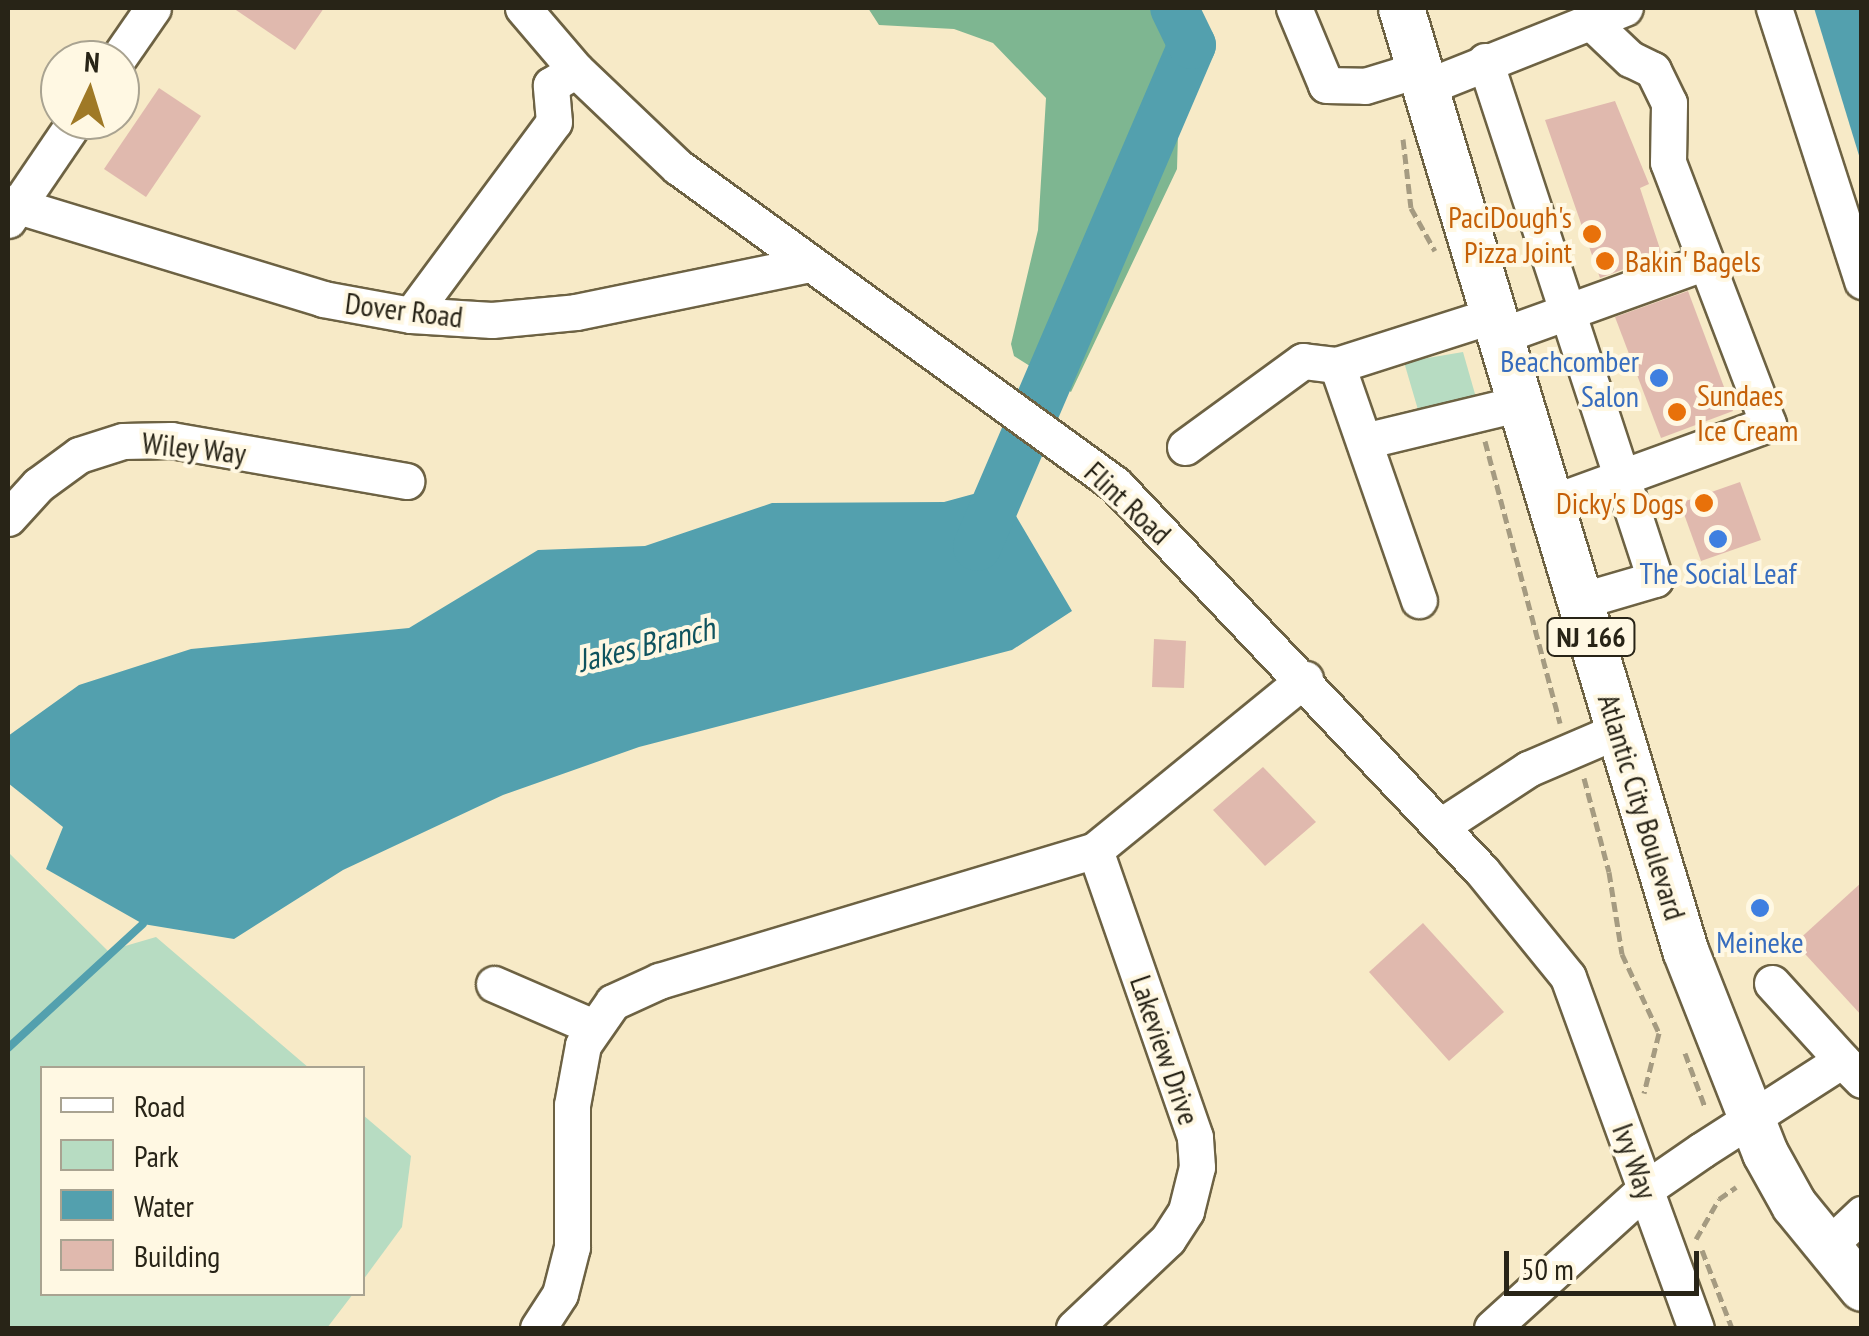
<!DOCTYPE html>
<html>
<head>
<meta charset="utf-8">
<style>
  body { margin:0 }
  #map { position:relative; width:1869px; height:1336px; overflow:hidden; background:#f7eac7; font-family:"PT Sans Narrow",sans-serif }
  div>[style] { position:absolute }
  .green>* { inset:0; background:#b7dcc2 }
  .forest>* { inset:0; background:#7eb691 }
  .water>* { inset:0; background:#53a0ae }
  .stream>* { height:8px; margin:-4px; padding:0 4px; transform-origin:4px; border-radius:4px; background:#53a0ae }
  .river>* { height:48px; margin:-24px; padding:0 24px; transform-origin:24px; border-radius:24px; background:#53a0ae }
  .building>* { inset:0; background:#e0b9ae }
  .path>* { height:5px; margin-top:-2.5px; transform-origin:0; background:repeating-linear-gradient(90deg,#a59b81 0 10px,transparent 0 15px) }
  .roads { filter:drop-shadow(2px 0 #6d6243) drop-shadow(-2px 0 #6d6243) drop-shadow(0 2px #6d6243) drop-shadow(0 -2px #6d6243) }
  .minor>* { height:35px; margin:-17.5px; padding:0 17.5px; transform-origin:17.5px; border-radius:17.5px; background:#fff }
  .major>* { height:45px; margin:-22.5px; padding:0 22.5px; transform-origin:22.5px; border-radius:22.5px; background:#fff }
  .dots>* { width:28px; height:28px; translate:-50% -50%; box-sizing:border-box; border:5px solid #fff8e3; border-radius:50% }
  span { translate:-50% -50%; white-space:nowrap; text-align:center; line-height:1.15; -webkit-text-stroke:8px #fff8e3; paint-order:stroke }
  .shield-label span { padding:2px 8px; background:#fff8e3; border:2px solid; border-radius:8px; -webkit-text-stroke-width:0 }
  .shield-label { font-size:28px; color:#282417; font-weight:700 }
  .food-label { font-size:30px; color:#c56008 }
  .right { translate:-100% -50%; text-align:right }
  .left { translate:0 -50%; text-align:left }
  .street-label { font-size:30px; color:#282417 }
  .shop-label { font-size:30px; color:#366cbe }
  .water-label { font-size:32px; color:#0f535e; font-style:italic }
  .frame { position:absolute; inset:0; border:10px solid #282417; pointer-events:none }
  .legend { position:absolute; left:40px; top:1066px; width:325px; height:230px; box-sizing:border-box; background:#fff8e3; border:2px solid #a9a391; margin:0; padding:12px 18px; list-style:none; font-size:30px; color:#282417 }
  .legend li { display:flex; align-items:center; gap:20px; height:50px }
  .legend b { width:50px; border:2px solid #a9a391 }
  .north { position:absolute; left:40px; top:40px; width:100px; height:100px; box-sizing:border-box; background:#fff8e3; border:2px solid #a9a391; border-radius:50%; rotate:4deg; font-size:28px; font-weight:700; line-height:40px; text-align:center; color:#282417 }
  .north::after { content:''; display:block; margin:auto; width:35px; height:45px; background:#9f7926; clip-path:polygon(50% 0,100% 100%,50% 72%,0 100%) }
  .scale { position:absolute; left:1504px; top:1251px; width:195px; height:45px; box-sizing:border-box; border:5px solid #282417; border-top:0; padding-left:12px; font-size:30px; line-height:35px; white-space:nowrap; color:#282417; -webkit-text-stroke:8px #fff8e3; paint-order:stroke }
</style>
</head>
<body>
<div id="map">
  <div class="green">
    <div style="clip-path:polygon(1463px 352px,1477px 401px,1421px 420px,1404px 362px)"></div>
    <div style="clip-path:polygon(8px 852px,108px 951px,156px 937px,309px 1068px,42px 1068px,42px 1294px,353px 1294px,327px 1328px,8px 1328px)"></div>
    <div style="clip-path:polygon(363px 1115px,411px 1156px,402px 1227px,363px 1280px)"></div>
  </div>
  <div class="forest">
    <div style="clip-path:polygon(868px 8px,1155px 8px,1180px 63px,1177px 169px,1071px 392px,1014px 356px,1011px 344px,1038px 230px,1046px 98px,993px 43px,954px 29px,879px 25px)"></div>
  </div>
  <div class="water">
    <div style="clip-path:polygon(1814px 8px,1861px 8px,1861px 162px)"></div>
    <div style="clip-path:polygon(999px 487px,1072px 611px,1012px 650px,639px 747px,503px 795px,343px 870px,234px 939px,143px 924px,46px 869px,63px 827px,8px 783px,8px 736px,79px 685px,191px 649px,409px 628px,538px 550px,645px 546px,772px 503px,944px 502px)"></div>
  </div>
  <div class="stream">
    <div style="left:8px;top:1048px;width:183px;rotate:-42.6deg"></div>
  </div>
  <div class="river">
    <div style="left:977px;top:547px;width:546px;rotate:-66.82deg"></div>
    <div style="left:1192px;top:45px;width:41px;rotate:-115.9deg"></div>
  </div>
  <div class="building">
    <div style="clip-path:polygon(233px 8px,324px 8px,295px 50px)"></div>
    <div style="clip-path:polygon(159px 88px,201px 116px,146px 197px,104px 169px)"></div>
    <div style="clip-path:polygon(1615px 101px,1649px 184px,1640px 188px,1662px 255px,1600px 278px,1545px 120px)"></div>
    <div style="clip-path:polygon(1688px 291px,1733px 411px,1661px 438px,1615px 317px)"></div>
    <div style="clip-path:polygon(1740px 482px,1761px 540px,1701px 561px,1680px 503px)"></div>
    <div style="clip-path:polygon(1154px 639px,1186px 641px,1184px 688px,1152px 687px)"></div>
    <div style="clip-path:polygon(1263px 767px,1316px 822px,1265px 866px,1213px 810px)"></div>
    <div style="clip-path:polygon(1862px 882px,1862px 1016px,1795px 943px)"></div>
    <div style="clip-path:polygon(1423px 923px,1504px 1012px,1449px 1061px,1369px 972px)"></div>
  </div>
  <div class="path">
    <div style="left:1403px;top:139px;width:69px;rotate:83.4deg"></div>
    <div style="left:1411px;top:208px;width:49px;rotate:60.8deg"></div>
    <div style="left:1485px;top:441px;width:292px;rotate:75.1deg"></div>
    <div style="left:1584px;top:778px;width:97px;rotate:75.1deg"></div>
    <div style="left:1609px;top:872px;width:83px;rotate:81deg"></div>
    <div style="left:1622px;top:954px;width:87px;rotate:64.9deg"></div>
    <div style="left:1659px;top:1033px;width:62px;rotate:104deg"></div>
    <div style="left:1685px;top:1053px;width:58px;rotate:69.7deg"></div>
    <div style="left:1696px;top:1239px;width:46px;rotate:-60.1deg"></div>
    <div style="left:1719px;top:1199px;width:21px;rotate:-35deg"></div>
    <div style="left:1702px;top:1250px;width:84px;rotate:69deg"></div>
  </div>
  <div class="roads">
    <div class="minor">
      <div style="left:523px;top:8px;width:82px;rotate:49.5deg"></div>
      <div style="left:576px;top:70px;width:141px;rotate:43.6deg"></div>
      <div style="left:678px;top:167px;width:540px;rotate:35.96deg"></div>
      <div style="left:1115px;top:484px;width:533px;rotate:46.52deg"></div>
      <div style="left:1482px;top:871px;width:136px;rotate:50.9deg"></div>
      <div style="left:1568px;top:977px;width:374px;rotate:70deg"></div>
      <div style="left:1294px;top:8px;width:83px;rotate:67.4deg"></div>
      <div style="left:1326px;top:85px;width:39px;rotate:1deg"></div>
      <div style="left:1365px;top:86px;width:59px;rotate:-16.9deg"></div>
      <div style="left:1774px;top:8px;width:287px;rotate:72.1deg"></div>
      <div style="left:117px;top:60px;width:63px;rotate:-55.3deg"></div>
      <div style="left:1485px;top:61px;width:545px;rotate:71.83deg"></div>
      <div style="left:1655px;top:579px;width:78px;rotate:163.7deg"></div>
      <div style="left:1426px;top:87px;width:214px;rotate:-21.7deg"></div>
      <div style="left:8px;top:203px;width:329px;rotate:16.9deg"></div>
      <div style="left:323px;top:299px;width:89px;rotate:10.3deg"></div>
      <div style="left:411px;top:315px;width:81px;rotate:3.5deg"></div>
      <div style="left:492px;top:320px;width:84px;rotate:-5.4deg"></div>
      <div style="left:576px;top:312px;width:238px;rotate:-11.6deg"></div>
      <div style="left:8px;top:220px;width:121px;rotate:-55.8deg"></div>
      <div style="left:411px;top:315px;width:240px;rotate:-53.5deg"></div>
      <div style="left:554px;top:122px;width:37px;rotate:-95deg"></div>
      <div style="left:551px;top:85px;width:29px;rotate:-31deg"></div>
      <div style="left:1500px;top:336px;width:219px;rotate:-19.8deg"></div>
      <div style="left:1337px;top:365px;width:165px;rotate:-17.7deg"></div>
      <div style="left:1364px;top:441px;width:162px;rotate:-13.6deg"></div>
      <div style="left:1185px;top:447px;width:146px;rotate:-36.1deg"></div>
      <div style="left:1303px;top:361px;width:34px;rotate:7deg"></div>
      <div style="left:1337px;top:365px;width:249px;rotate:70.8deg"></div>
      <div style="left:1551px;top:503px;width:231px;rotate:-20deg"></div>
      <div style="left:1768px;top:424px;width:280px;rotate:-110.9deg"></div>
      <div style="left:1668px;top:162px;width:59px;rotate:-89deg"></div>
      <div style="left:1669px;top:103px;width:37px;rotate:-116deg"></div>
      <div style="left:1653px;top:70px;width:25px;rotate:-154deg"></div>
      <div style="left:1630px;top:59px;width:55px;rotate:-136.5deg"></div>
      <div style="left:8px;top:518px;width:45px;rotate:-47.7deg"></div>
      <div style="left:38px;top:485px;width:51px;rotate:-36.2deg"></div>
      <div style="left:79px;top:455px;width:46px;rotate:-17.7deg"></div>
      <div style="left:123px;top:441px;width:48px;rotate:-1.2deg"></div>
      <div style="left:171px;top:440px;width:239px;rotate:9.9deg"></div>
      <div style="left:1441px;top:826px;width:104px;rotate:-33.2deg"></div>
      <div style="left:1528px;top:769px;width:99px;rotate:-23.2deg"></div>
      <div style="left:1772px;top:983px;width:104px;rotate:47.7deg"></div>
      <div style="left:494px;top:984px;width:106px;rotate:23.4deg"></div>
      <div style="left:1826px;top:1248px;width:50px;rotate:-43.4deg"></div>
      <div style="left:538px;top:1328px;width:40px;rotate:-57.1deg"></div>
      <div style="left:560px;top:1294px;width:49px;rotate:-75.7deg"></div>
      <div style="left:572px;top:1247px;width:142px;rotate:-90deg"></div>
      <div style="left:572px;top:1105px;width:61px;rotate:-79.6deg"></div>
      <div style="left:583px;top:1045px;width:52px;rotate:-55.1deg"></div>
      <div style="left:613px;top:1002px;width:51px;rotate:-24.5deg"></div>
      <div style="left:659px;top:981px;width:455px;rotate:-16.7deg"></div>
      <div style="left:1095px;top:850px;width:271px;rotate:-39.2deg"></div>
      <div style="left:1074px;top:1328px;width:129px;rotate:-43.4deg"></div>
      <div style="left:1168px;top:1239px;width:33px;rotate:-57deg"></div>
      <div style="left:1186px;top:1211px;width:45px;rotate:-76deg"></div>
      <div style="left:1197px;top:1167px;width:30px;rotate:-94deg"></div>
      <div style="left:1195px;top:1137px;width:304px;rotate:-109.2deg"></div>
      <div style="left:1492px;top:1328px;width:205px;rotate:-42.2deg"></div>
      <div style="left:1644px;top:1190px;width:70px;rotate:-34.6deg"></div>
      <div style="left:1702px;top:1150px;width:166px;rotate:-32.7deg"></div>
      <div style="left:1842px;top:1060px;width:28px;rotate:45deg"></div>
    </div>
    <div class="major">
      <div style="left:1401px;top:8px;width:984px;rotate:73.22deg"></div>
      <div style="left:1685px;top:950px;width:218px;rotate:68.5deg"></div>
      <div style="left:1765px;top:1153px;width:60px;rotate:60.9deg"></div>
      <div style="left:1794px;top:1205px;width:107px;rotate:50.7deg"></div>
    </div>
  </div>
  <div class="dots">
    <div style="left:1592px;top:234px;background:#e8710a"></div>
    <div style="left:1605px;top:261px;background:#e8710a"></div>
    <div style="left:1659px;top:378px;background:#3f7fe0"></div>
    <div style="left:1677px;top:412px;background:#e8710a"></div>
    <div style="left:1704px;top:503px;background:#e8710a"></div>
    <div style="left:1718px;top:539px;background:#3f7fe0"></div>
    <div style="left:1760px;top:908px;background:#3f7fe0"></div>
  </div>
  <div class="shield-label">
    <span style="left:1591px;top:637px">NJ 166</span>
  </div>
  <div class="food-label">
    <span class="right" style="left:1572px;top:234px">PaciDough's<br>Pizza Joint</span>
    <span class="left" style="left:1625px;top:261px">Bakin' Bagels</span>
    <span class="left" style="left:1697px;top:412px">Sundaes<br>Ice Cream</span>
    <span class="right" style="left:1684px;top:503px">Dicky's Dogs</span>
  </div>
  <div class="street-label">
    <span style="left:404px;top:310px;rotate:7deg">Dover Road</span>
    <span style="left:194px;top:448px;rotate:6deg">Wiley Way</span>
    <span style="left:1128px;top:503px;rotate:43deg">Flint Road</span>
    <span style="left:1642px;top:807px;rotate:73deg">Atlantic City Boulevard</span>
    <span style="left:1165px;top:1050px;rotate:71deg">Lakeview Drive</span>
    <span style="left:1635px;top:1161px;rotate:70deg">Ivy Way</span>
  </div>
  <div class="shop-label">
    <span class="right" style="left:1639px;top:378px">Beachcomber<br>Salon</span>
    <span style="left:1718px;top:573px">The Social Leaf</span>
    <span style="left:1760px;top:942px">Meineke</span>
  </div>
  <div class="water-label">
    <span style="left:646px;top:644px;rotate:-14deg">Jakes Branch</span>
  </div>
  <div class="frame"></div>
  <ul class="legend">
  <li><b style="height:12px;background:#fff"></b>Road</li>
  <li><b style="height:28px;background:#b7dcc2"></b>Park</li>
  <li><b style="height:28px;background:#53a0ae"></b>Water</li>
  <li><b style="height:28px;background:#e0b9ae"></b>Building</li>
  </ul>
  <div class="north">N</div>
  <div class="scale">50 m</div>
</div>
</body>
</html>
